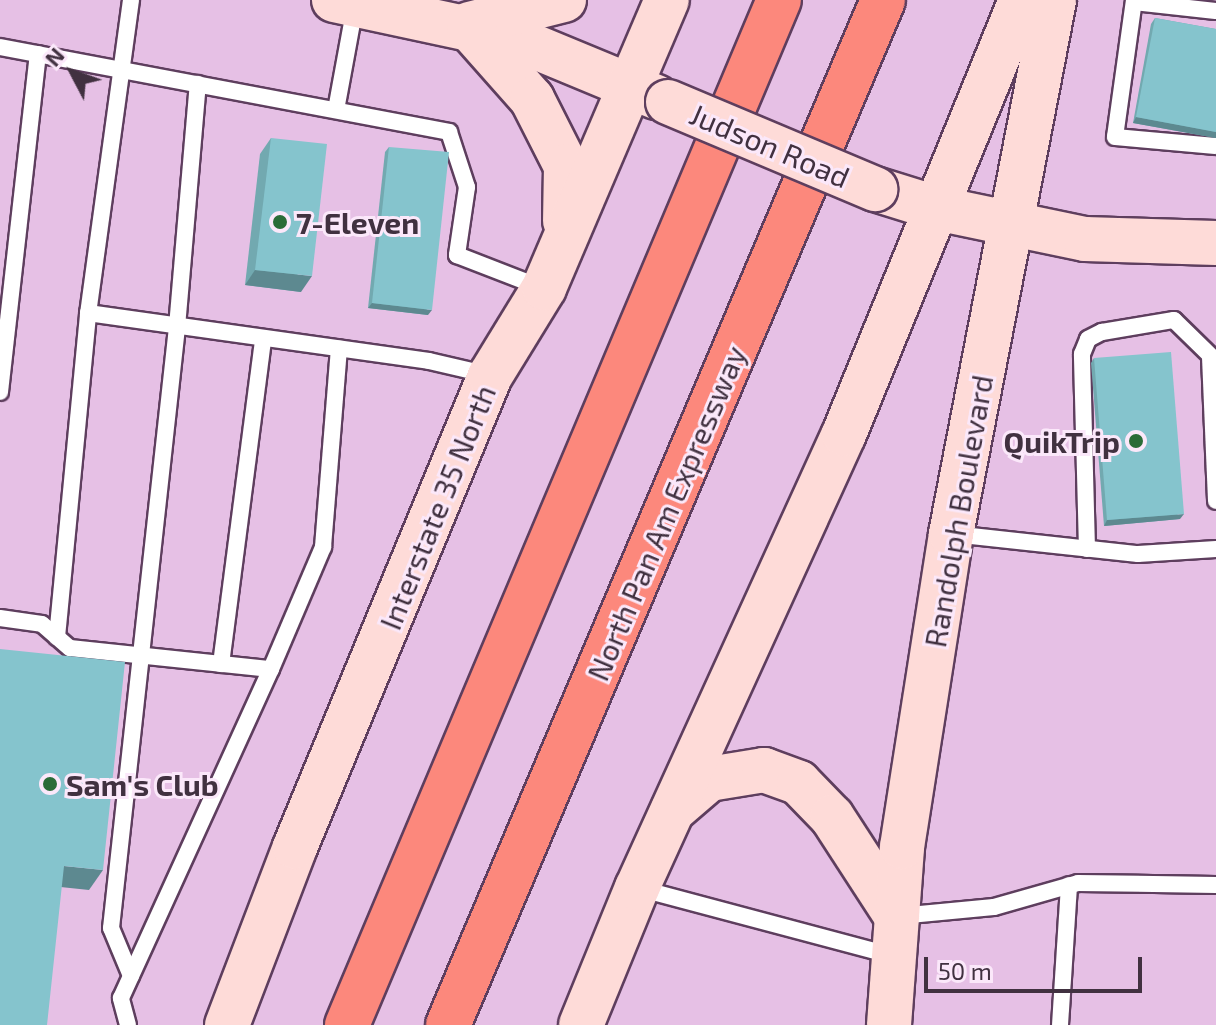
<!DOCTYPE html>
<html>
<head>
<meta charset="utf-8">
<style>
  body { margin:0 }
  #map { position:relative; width:1216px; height:1025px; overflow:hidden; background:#e6c0e5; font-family:"Exo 2",sans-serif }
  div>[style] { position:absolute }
  .roads { filter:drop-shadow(2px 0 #5e3e5e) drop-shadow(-2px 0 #5e3e5e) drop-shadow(0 2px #5e3e5e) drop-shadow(0 -2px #5e3e5e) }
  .lane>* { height:16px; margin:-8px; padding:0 8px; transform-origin:8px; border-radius:8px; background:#fff }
  .secondary>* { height:44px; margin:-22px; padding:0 22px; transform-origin:22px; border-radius:22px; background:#fedbd8 }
  .highway>* { height:44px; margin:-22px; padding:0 22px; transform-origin:22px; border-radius:22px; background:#fc887c }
  .bridges { filter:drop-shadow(2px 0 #5e3e5e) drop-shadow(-2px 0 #5e3e5e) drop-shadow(0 2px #5e3e5e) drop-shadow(0 -2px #5e3e5e) }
  .secondary-bridge>* { height:44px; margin:-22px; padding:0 22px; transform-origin:22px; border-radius:22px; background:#fedbd8 }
  .wall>* { inset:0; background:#72a9b0 }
  .shaded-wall>* { inset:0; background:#5d8990 }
  .building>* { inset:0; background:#85c4cd }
  .dots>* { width:22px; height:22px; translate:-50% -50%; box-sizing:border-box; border:4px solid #fbe8fa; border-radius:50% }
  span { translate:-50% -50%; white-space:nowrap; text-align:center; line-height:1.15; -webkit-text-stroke:6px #fbe8fa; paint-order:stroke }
  .street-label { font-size:30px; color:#413140 }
  .poi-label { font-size:30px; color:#413140; font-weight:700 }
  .left { translate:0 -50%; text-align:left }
  .right { translate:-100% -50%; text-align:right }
  .north { position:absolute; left:32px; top:32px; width:80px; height:80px; -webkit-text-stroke:6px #fbe8fa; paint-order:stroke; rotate:311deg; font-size:22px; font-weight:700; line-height:32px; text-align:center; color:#413140 }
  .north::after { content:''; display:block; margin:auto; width:28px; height:36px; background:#413140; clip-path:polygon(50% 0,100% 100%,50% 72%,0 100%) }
  .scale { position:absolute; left:924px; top:957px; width:218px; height:36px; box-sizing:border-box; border:4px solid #413140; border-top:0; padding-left:10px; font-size:24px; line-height:28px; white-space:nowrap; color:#413140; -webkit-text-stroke:6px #fbe8fa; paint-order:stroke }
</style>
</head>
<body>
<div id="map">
  <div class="roads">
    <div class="lane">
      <div style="left:131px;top:0;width:316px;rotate:97.8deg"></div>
      <div style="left:88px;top:313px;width:344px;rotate:8deg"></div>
      <div style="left:429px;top:361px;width:62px;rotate:13.1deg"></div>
      <div style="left:1134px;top:0;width:138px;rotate:97.9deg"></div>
      <div style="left:1115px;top:137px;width:101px;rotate:5.1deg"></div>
      <div style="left:1134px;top:2px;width:82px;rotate:6.3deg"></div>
      <div style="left:0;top:47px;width:457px;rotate:10.7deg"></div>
      <div style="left:449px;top:132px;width:58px;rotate:71.9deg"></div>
      <div style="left:467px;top:187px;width:69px;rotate:98.4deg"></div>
      <div style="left:457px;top:255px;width:91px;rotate:21.2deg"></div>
      <div style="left:336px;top:110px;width:106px;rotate:-79.6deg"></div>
      <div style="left:1210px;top:357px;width:144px;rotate:87.6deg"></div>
      <div style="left:0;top:392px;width:340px;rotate:-83.6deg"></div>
      <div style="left:953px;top:534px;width:186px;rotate:6.2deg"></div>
      <div style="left:1138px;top:554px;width:78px;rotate:-3.7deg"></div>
      <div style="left:1087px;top:549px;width:195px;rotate:-91.5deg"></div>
      <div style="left:1082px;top:354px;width:16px;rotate:-68deg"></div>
      <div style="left:1088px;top:339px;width:16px;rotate:-27deg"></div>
      <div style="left:1102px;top:332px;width:73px;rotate:-9.5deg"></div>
      <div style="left:1174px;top:320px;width:59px;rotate:44.3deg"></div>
      <div style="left:0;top:618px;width:42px;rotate:8.1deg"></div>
      <div style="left:42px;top:624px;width:37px;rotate:41deg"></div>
      <div style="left:70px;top:648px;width:202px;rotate:6deg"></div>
      <div style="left:271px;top:669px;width:133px;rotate:-66.9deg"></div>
      <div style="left:323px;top:547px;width:199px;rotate:-85.4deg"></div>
      <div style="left:57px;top:637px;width:325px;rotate:-84.5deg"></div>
      <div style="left:221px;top:664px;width:328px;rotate:-82.6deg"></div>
      <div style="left:638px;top:888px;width:261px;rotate:14.9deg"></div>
      <div style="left:899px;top:916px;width:95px;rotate:-5.4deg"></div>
      <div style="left:994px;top:907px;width:87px;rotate:-15.9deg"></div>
      <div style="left:1078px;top:883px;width:138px;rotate:0.8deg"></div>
      <div style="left:131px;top:976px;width:52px;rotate:-112.6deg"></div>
      <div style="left:111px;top:928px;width:605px;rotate:-83.73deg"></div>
      <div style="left:177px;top:327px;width:244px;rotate:-85.1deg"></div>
      <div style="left:128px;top:1025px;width:28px;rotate:-105deg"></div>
      <div style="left:121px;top:998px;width:362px;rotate:-65.5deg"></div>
      <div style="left:1060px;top:1025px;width:140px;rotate:-86.3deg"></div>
    </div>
    <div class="secondary">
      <div style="left:334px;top:0;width:186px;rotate:12.1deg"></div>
      <div style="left:516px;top:39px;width:152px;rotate:22.5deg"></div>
      <div style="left:469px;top:24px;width:98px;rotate:-14.2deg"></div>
      <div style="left:469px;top:28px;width:95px;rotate:48.4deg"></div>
      <div style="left:532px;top:99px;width:75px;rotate:63.1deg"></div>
      <div style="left:566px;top:166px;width:55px;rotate:91deg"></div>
      <div style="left:875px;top:189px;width:64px;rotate:17.3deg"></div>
      <div style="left:936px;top:208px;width:152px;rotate:11.8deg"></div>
      <div style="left:1085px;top:239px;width:131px;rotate:1.7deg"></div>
      <div style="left:673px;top:810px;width:48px;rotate:-40.7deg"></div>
      <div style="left:709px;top:779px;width:56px;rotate:-9.3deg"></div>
      <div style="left:764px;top:770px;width:37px;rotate:20deg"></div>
      <div style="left:799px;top:783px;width:47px;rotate:45.9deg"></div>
      <div style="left:832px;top:817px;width:119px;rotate:57deg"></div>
      <div style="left:227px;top:1025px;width:191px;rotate:-69.1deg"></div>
      <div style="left:295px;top:847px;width:510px;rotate:-67.51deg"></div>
      <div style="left:490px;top:376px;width:103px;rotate:-58.5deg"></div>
      <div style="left:544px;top:288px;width:313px;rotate:-66.9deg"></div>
      <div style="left:581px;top:1025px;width:148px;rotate:-67.8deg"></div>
      <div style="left:637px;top:888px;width:499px;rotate:-65.5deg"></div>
      <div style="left:844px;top:434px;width:469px;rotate:-67.8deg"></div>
      <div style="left:889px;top:1025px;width:178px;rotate:-85.8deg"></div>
      <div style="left:902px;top:847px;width:317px;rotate:-81.1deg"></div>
      <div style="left:951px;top:534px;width:544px;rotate:-79.08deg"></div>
    </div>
    <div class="highway">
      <div style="left:347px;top:1025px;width:1112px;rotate:-67.15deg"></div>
      <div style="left:448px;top:1025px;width:1113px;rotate:-67deg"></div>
    </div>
  </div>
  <div class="bridges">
    <div class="secondary-bridge">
      <div style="left:668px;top:102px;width:225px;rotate:22.8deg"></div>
    </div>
  </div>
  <div class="wall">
    <div style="clip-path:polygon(1155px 18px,1216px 29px,1216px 138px,1133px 123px,1151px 24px)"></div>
    <div style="clip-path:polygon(271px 138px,301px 292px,245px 285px,260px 154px)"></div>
    <div style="clip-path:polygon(389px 147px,428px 315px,368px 308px,385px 152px)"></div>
    <div style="clip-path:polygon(1094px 358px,1180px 519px,1104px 526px,1091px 363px)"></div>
  </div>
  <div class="shaded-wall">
    <div style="clip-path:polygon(1136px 117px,1216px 132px,1216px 138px,1133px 123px)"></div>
    <div style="clip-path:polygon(255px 270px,312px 276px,301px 292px,245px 285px)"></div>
    <div style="clip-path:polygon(372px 303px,432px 310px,428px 315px,368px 308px)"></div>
    <div style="clip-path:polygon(1184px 514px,1180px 519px,1104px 526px,1107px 520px)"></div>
    <div style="clip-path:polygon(64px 866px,103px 870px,89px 890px,51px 886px)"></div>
  </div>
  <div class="building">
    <div style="clip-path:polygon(1155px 18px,1216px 29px,1216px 132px,1136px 117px)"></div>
    <div style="clip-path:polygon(271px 138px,327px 144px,312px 276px,255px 270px)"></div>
    <div style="clip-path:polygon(389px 147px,449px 152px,432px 310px,372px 303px)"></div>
    <div style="clip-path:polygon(1171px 352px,1184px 514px,1107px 520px,1094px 358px)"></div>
    <div style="clip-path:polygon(0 649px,125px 662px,103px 870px,64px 866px,47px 1025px,0 1025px)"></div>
  </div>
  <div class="dots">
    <div style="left:280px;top:222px;background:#2a6c37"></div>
    <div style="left:1136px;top:441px;background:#2a6c37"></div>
    <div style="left:50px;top:784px;background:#2a6c37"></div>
  </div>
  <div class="street-label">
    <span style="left:770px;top:145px;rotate:23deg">Judson Road</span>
    <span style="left:437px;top:507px;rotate:-68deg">Interstate 35 North</span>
    <span style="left:958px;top:511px;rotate:-80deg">Randolph Boulevard</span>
    <span style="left:666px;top:513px;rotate:-67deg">North Pan Am Expressway</span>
  </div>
  <div class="poi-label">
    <span class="left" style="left:296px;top:222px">7-Eleven</span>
    <span class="right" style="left:1120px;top:441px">QuikTrip</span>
    <span class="left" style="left:66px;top:784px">Sam's Club</span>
  </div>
  <div class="north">N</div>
  <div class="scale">50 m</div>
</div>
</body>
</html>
